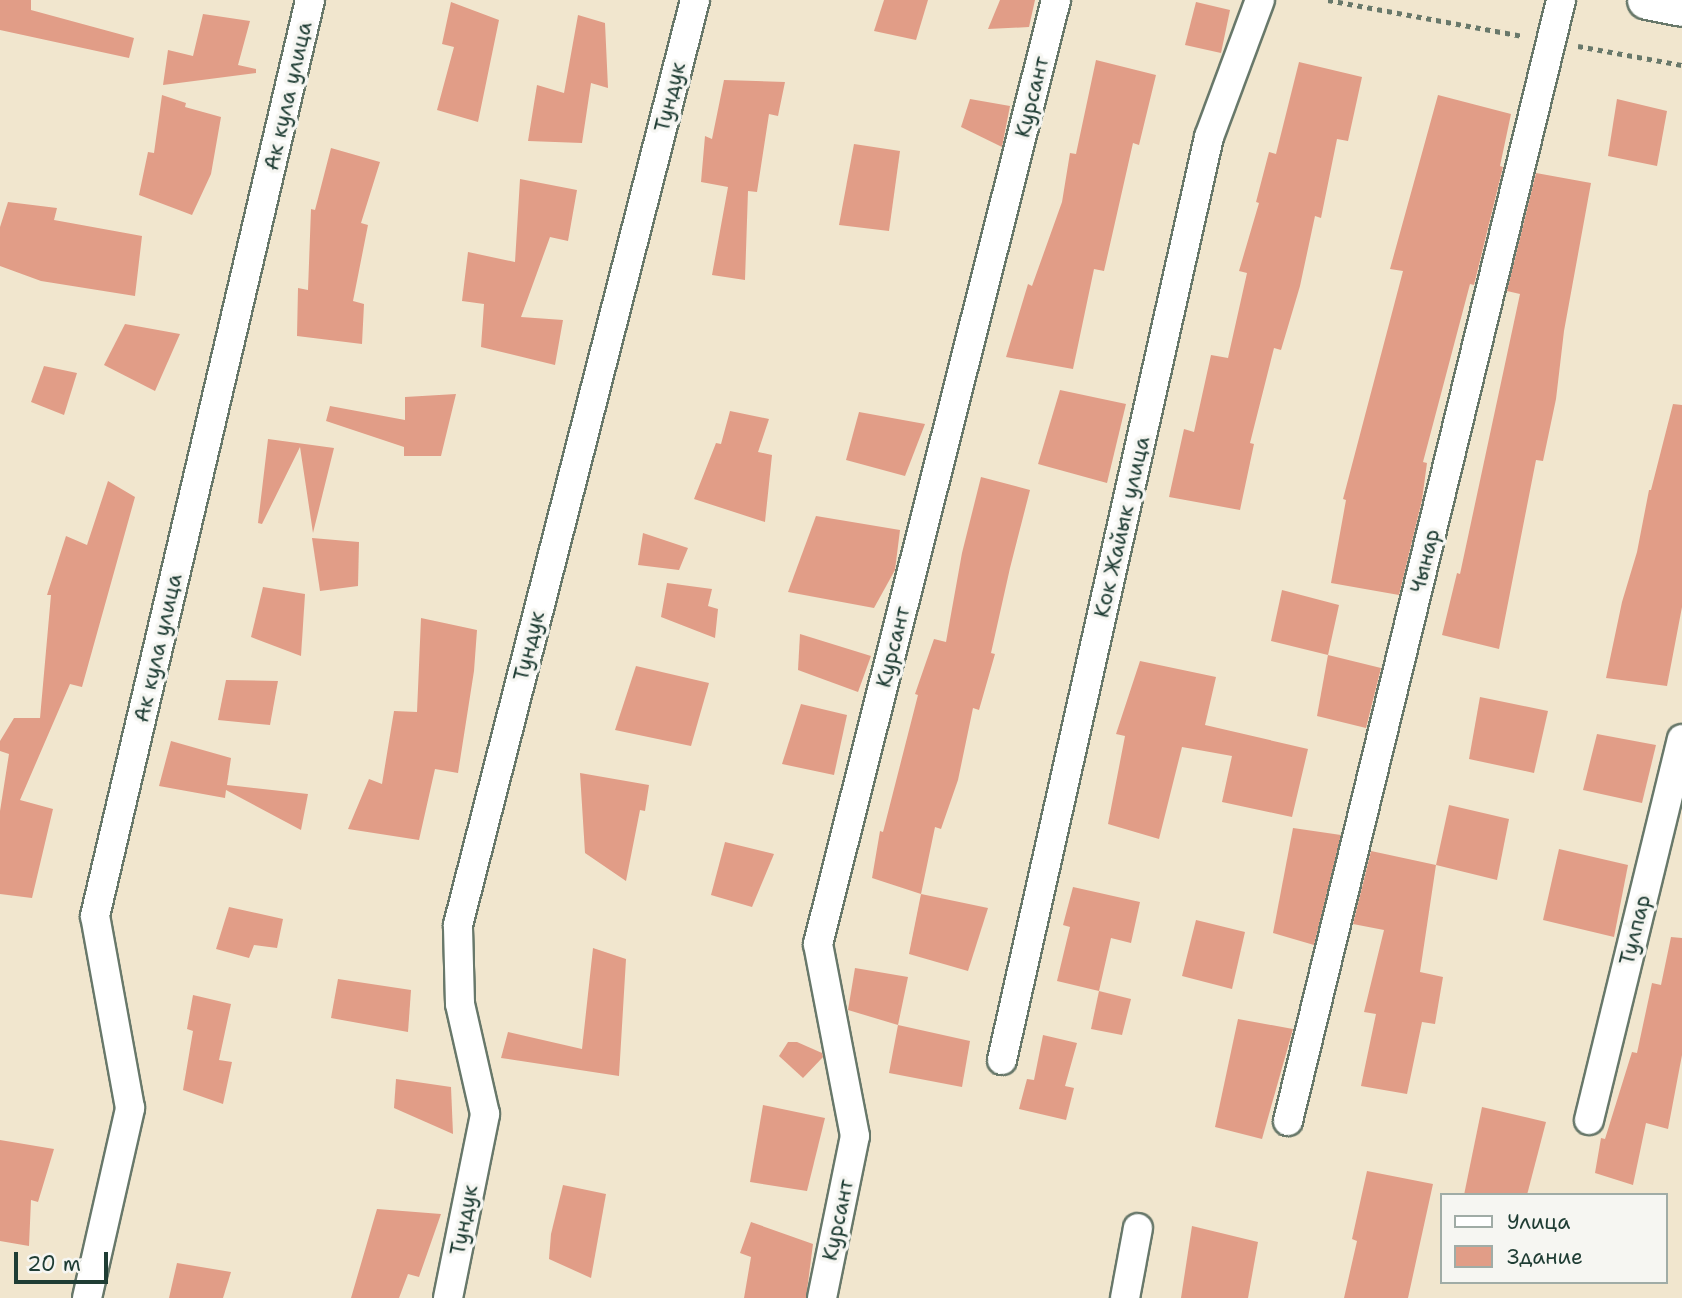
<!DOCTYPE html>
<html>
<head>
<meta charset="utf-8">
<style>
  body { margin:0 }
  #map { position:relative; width:1682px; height:1298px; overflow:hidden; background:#f1e6ce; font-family:"Shantell Sans",sans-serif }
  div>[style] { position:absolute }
  .building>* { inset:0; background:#e19d87 }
  .path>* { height:4.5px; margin-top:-2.25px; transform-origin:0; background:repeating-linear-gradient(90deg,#68786a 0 5px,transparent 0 10px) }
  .roads { filter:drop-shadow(2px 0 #68786a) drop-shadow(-2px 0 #68786a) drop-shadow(0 2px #68786a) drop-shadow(0 -2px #68786a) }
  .minor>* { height:28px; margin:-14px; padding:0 14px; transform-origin:14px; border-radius:14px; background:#fff }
  .secondary>* { height:38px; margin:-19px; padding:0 19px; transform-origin:19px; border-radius:19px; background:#fff }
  span { translate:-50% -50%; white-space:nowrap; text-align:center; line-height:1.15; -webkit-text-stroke:7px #f6f6f2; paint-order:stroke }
  .street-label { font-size:21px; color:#1f3d34 }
  .legend { position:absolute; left:1440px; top:1193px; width:228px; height:91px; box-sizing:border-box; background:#f6f6f2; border:2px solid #a0aca6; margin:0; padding:9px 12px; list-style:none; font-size:21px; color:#1f3d34 }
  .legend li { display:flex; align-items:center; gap:14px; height:35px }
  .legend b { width:35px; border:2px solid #a0aca6 }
  .scale { position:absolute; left:14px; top:1252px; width:94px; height:32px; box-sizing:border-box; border:4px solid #1f3d34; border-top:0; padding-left:9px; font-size:21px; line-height:24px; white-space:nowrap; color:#1f3d34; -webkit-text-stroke:5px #f6f6f2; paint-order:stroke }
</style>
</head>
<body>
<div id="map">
  <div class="building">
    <div style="clip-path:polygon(0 0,31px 0,31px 10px,134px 38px,129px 58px,0 30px)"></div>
    <div style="clip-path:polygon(884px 0,928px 0,916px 40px,874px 31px)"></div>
    <div style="clip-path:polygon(1000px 0,1035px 0,1029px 27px,988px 29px)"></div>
    <div style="clip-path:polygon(451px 2px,499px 20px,478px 122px,437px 110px,454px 47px,442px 44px)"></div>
    <div style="clip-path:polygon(1196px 2px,1230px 10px,1221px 53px,1185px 45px)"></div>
    <div style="clip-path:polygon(203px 14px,250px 21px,238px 65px,256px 69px,256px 73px,163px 85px,168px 50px,193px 56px)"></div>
    <div style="clip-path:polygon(578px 15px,605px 23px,608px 88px,591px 83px,582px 143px,528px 141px,537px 85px,564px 93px)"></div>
    <div style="clip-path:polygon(1096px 60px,1156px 75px,1139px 145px,1133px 143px,1104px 271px,1094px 269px,1073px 369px,1006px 357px,1028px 284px,1032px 286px,1062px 202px,1070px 153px,1076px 154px)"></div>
    <div style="clip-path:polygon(1299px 62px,1362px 77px,1348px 141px,1337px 139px,1321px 218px,1315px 216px,1300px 286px,1281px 350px,1274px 348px,1250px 443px,1254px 444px,1240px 510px,1169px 497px,1184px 429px,1194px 432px,1211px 355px,1228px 358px,1247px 273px,1239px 271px,1259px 203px,1256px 202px,1269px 152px,1276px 154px)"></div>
    <div style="clip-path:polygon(724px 80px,785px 82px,778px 116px,769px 114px,757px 192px,748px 191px,745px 280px,712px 275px,728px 187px,701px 182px,705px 136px,712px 139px)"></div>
    <div style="clip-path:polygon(162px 95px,186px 103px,185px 107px,221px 117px,211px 174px,192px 215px,139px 195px,148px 152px,154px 153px)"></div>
    <div style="clip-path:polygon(1438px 95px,1511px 114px,1500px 166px,1503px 167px,1474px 285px,1470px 284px,1423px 462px,1427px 463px,1422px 500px,1399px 595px,1331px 583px,1346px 500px,1343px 499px,1403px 271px,1390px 269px)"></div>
    <div style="clip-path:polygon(970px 99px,1010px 106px,1002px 147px,961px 127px)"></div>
    <div style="clip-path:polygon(1617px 99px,1667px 111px,1657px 166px,1608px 156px)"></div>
    <div style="clip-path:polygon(854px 144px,900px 151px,889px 231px,839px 225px)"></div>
    <div style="clip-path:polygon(331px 148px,380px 162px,361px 223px,368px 225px,353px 301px,364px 304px,362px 344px,297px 336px,298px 288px,308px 290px,311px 209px,315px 210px)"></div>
    <div style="clip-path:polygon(1536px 173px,1591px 183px,1564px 331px,1556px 399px,1543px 461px,1536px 460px,1499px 649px,1442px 635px,1457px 573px,1460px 574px,1520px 294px,1507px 291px)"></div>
    <div style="clip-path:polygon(520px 179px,577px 190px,568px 241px,550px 237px,521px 317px,563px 320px,555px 365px,481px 347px,484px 304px,462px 301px,468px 252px,515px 262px)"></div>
    <div style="clip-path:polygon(8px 202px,57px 208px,54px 220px,142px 236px,135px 296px,41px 281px,0 266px,0 227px)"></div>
    <div style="clip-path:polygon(125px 324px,180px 334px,155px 391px,104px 365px)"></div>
    <div style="clip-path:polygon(44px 366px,77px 373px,64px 415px,31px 402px)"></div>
    <div style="clip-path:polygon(1060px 390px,1126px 404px,1107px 483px,1038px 464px)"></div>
    <div style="clip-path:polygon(456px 394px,441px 456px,404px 456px,404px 447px,326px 421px,330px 406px,405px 420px,405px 397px)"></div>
    <div style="clip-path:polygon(1673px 404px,1682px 405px,1682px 607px,1667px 686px,1606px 678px,1622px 602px,1637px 552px,1649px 490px,1651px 490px)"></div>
    <div style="clip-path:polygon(730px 411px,769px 419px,758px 452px,772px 455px,765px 522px,694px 499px,716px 443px,721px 444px)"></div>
    <div style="clip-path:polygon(859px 412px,925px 424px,905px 476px,846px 460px)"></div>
    <div style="clip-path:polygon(268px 439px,334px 448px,313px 533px,300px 447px,262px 524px,258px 523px)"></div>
    <div style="clip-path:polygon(981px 477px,1030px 490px,1010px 568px,991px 653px,995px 654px,979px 710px,973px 708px,958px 780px,941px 829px,935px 827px,921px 894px,872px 878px,880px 831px,883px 832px,918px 695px,915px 694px,934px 639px,946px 642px,962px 553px)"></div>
    <div style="clip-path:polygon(108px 481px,135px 497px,82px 687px,70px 684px,20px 800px,53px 809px,32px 898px,0 894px,0 811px,9px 754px,0 751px,0 741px,14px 718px,40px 718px,51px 595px,47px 595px,66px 536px,87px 545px)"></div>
    <div style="clip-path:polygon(816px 516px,900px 530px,895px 570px,874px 608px,788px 592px)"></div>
    <div style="clip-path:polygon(643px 533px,688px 548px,679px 570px,638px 565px)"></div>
    <div style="clip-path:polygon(312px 538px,359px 542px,358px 586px,320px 591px)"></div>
    <div style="clip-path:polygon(667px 583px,712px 589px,708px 606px,718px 609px,715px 638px,661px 617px)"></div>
    <div style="clip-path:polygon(263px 587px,305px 594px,301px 656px,251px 637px)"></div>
    <div style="clip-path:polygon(1282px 590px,1339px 605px,1328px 655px,1271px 641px)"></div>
    <div style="clip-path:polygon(421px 618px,477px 630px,474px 671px,458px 773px,435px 769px,419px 840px,348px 829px,369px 779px,382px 784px,394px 711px,417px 712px)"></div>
    <div style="clip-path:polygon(800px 634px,871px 656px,858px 692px,798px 670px)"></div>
    <div style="clip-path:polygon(1328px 655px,1381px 668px,1366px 728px,1317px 716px)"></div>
    <div style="clip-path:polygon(1140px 661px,1216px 677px,1205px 725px,1308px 749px,1292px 817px,1222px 802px,1232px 756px,1182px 747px,1159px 839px,1108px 824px,1125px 736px,1116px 734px)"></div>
    <div style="clip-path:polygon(636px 666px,709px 683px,691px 746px,615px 730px)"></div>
    <div style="clip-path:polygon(226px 680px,278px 681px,270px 725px,218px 720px)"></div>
    <div style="clip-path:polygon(1480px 697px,1548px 711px,1534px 773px,1469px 759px)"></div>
    <div style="clip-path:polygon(801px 704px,847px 715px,834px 775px,782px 764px)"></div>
    <div style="clip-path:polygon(1597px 734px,1656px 745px,1642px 803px,1583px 790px)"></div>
    <div style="clip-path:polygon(171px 741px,231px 758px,227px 785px,308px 794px,301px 830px,226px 790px,225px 798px,159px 786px)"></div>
    <div style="clip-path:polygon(580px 773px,649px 785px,645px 811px,640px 810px,626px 881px,585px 853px)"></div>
    <div style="clip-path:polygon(1449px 805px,1509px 819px,1497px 880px,1436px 865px)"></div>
    <div style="clip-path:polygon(1293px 828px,1341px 835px,1314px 945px,1273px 933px)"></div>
    <div style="clip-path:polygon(725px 842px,774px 854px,752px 907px,711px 895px)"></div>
    <div style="clip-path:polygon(1559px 849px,1628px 865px,1614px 937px,1543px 920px)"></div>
    <div style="clip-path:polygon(1371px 851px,1436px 865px,1420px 972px,1443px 977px,1435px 1024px,1422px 1022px,1407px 1094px,1361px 1086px,1376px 1014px,1364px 1012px,1384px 930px,1353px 924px)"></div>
    <div style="clip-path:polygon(1073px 887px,1140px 902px,1131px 943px,1111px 938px,1099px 991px,1057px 981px,1070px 927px,1063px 925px)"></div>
    <div style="clip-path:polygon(921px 894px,988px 908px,968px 971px,909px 954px)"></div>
    <div style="clip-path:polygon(229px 907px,283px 919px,277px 948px,254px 945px,249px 958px,216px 949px)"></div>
    <div style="clip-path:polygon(1196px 920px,1245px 932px,1232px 989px,1182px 976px)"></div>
    <div style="clip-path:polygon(1671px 937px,1682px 938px,1682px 1055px,1668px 1129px,1646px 1123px,1633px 1185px,1595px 1173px,1601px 1138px,1605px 1139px,1632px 1052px,1637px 1053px,1652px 983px,1661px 985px)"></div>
    <div style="clip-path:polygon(593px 948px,626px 959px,619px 1076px,501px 1058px,508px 1032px,582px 1049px)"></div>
    <div style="clip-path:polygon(855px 968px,908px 977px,898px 1025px,848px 1010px)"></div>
    <div style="clip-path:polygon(338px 979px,411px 990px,408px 1032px,331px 1018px)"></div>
    <div style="clip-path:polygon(1099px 991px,1131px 999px,1122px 1035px,1091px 1029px)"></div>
    <div style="clip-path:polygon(193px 995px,231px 1004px,219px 1060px,232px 1062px,223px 1104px,183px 1090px,193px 1031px,187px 1029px)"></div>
    <div style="clip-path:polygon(1238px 1019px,1293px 1029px,1262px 1139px,1215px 1127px)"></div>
    <div style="clip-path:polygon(898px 1025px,970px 1041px,962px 1087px,889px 1073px)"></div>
    <div style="clip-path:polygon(1043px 1035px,1077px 1043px,1065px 1086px,1074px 1088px,1066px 1120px,1019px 1109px,1027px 1079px,1034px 1080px)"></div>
    <div style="clip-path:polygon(788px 1042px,797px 1042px,822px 1053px,823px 1057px,803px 1078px,779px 1056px)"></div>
    <div style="clip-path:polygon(396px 1079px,451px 1087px,453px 1134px,394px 1108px)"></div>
    <div style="clip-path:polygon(763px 1105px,825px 1118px,807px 1191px,750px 1182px)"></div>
    <div style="clip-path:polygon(1482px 1107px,1546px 1122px,1527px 1195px,1464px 1195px)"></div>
    <div style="clip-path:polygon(0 1140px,54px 1149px,38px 1202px,31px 1200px,29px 1246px,0 1241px)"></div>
    <div style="clip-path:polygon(1367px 1171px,1433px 1184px,1408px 1298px,1344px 1298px,1357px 1241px,1352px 1239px)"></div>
    <div style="clip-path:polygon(563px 1185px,606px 1194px,591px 1278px,549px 1259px,551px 1234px)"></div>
    <div style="clip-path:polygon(377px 1209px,441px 1214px,419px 1277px,408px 1274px,399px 1298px,351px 1298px)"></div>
    <div style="clip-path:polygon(751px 1222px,813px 1244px,806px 1298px,744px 1298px,751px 1257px,740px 1253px)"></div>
    <div style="clip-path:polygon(1192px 1226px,1258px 1242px,1248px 1298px,1181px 1298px)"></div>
    <div style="clip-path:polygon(177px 1263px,231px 1272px,223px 1298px,169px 1298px)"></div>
  </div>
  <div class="path">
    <div style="left:1328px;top:0;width:198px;rotate:10.5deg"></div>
    <div style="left:1578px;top:46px;width:106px;rotate:10.4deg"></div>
  </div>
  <div class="roads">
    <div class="minor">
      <div style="left:1002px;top:1060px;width:946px;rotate:-77.36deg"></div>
      <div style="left:1209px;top:137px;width:146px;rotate:-69.6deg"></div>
      <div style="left:1589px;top:1120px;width:392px;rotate:-76.3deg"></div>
      <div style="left:1288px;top:1121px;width:1154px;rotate:-76.31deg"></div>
      <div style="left:87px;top:1298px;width:195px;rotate:-77.2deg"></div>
      <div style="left:130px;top:1108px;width:195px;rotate:-100.3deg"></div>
      <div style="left:95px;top:916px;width:941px;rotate:-76.79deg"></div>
      <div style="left:448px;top:1298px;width:188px;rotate:-78.6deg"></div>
      <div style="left:485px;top:1114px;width:113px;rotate:-102.8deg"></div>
      <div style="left:460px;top:1004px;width:79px;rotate:-91.5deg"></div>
      <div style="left:458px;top:925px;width:955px;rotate:-75.63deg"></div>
      <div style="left:822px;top:1298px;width:165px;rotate:-78.5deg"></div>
      <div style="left:855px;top:1136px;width:196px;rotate:-100.9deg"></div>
      <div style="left:818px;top:944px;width:974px;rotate:-75.85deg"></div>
      <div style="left:1125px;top:1298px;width:71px;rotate:-79.5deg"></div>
    </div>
    <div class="secondary">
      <div style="left:1647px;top:0;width:36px;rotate:11deg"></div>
    </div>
  </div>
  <div class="street-label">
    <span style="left:288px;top:96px;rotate:-77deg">Ак кула улица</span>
    <span style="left:670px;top:97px;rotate:-76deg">Тундук</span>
    <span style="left:1032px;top:97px;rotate:-76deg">Курсант</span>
    <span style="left:1122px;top:527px;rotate:-77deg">Кок Жайык улица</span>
    <span style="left:1425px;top:561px;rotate:-76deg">Чынар</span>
    <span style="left:529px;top:646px;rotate:-76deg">Тундук</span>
    <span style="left:893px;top:647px;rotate:-76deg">Курсант</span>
    <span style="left:158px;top:648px;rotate:-77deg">Ак кула улица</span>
    <span style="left:1635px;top:930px;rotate:-76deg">Тулпар</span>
    <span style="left:464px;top:1220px;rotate:-79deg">Тундук</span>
    <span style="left:838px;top:1220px;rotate:-78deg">Курсант</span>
  </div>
  <ul class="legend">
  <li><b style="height:9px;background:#fff"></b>Улица</li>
  <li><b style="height:19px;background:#e19d87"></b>Здание</li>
  </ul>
  <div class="scale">20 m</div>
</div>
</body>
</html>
